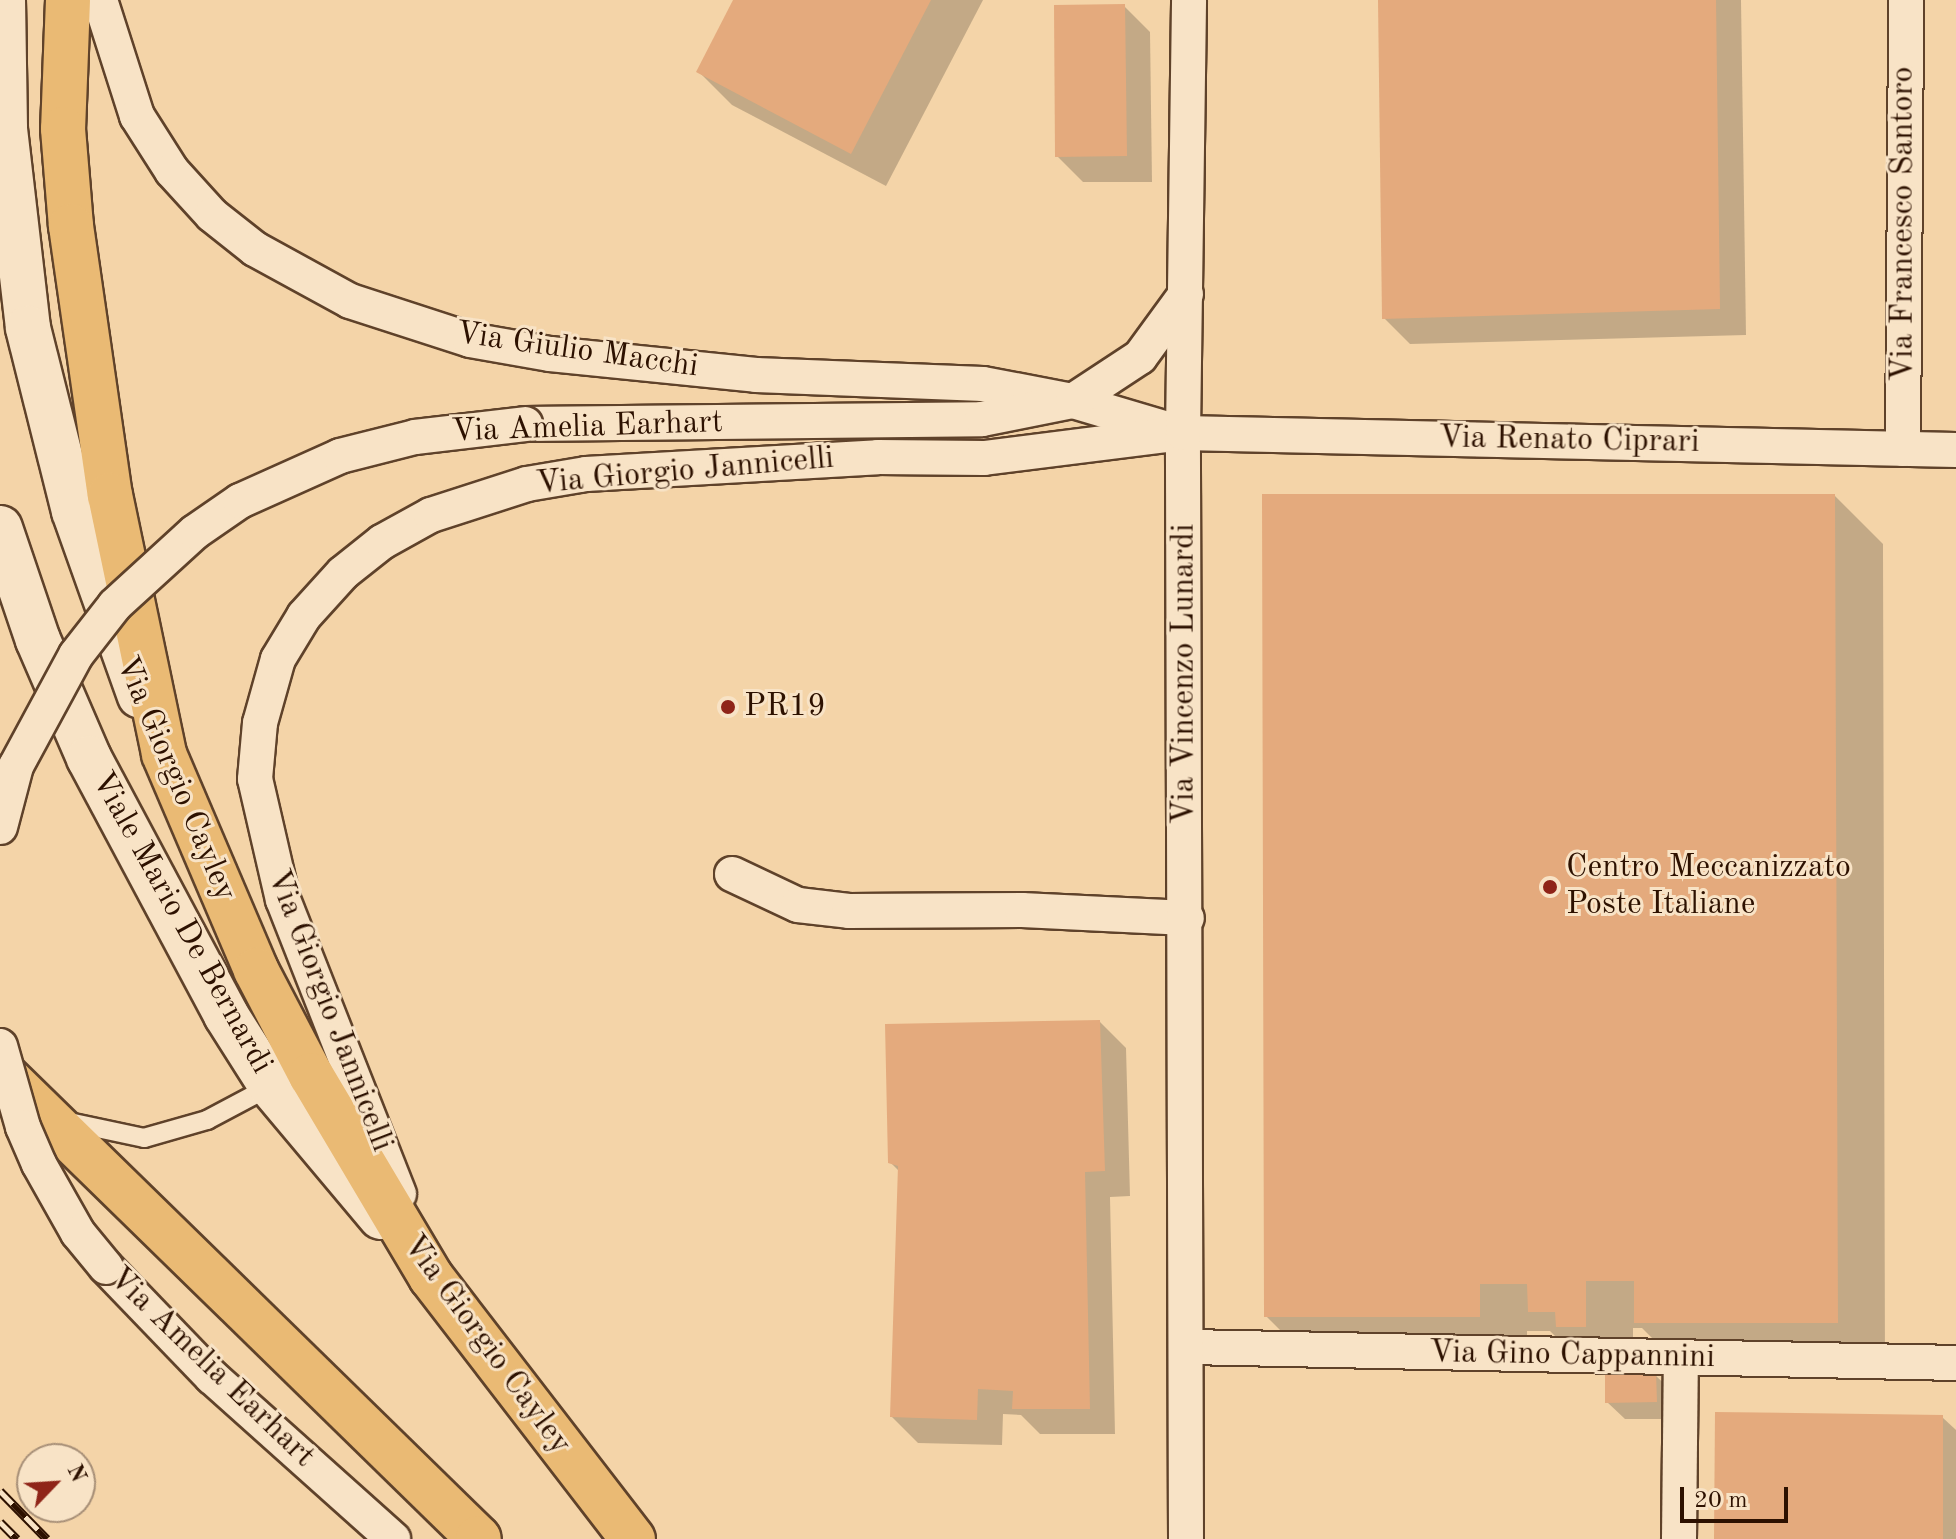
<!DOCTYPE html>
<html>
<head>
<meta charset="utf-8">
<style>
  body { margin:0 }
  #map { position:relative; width:1956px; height:1539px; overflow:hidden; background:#f4d4a8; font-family:"Old Standard TT",serif }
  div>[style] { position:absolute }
  .shadow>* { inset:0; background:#0003 }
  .building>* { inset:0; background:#e4aa7d }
  .roads { filter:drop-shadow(2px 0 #5f422a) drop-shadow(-2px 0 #5f422a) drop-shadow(0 2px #5f422a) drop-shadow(0 -2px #5f422a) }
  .lane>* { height:18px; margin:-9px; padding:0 9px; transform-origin:9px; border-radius:9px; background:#f8e3c6 }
  .street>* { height:34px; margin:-17px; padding:0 17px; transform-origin:17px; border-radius:17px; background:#f8e3c6 }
  .secondary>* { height:44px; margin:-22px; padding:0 22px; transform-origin:22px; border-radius:22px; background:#f8e3c6 }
  .primary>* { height:44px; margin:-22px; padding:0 22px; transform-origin:22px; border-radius:22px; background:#eaba74 }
  .highway>* { height:44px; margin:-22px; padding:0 22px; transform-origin:22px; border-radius:22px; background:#eaba74 }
  .rail>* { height:9px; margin-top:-4.5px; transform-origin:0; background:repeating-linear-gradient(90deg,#f8e3c6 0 18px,#2d1100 0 36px); box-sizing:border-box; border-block:2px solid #2d1100 }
  .bridges { filter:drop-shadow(2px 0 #5f422a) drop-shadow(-2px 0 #5f422a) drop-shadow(0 2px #5f422a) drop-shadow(0 -2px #5f422a) }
  .street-bridge>* { height:34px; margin:-17px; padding:0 17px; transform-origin:17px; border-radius:17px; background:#f8e3c6 }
  .dots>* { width:22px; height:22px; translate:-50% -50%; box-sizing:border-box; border:4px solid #f8e3c6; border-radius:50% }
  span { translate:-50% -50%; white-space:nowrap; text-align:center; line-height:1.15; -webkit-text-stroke:6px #f8e3c6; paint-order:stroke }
  .street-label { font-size:32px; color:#2d1100 }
  .poi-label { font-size:32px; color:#2d1100 }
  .left { translate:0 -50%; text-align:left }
  .north { position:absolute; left:16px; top:1443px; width:80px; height:80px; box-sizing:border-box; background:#f8e3c6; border:2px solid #a78f77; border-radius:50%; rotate:65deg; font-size:22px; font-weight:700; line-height:32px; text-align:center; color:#2d1100 }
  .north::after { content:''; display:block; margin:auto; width:28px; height:36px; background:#8f2418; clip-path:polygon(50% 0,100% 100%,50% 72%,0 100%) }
  .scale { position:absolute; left:1680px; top:1487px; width:108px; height:36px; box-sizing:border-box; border:4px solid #2d1100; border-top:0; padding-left:10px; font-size:24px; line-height:28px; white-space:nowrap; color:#2d1100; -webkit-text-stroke:6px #f8e3c6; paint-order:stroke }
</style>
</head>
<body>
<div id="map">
  <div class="shadow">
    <div style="clip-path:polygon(735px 0,983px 0,886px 186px,732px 105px,698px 71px)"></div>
    <div style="clip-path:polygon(1380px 0,1741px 0,1746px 335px,1410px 344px,1384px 318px)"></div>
    <div style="clip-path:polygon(1124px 6px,1150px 32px,1152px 182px,1083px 182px,1057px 156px)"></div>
    <div style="clip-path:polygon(1835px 496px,1883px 544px,1885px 1370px,1684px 1370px,1642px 1328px,1633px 1328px,1633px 1375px,1655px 1375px,1673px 1392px,1673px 1419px,1625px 1419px,1607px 1402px,1606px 1374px,1590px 1359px,1578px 1359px,1550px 1331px,1527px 1331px,1527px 1364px,1314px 1364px,1266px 1316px)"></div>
    <div style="clip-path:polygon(1100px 1022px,1126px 1048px,1130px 1196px,1110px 1197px,1115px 1434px,1040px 1434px,1021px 1415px,1003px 1414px,1002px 1445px,918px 1443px,892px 1417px,899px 1171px,890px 1162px)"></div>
    <div style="clip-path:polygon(1942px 1417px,1956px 1430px,1956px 1539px,1716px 1539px)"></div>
  </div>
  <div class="building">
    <div style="clip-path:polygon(733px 0,931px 0,851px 154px,696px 72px)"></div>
    <div style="clip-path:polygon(1378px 0,1716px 0,1720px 309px,1382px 319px)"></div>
    <div style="clip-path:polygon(1125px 4px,1127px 156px,1055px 157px,1054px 5px)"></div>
    <div style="clip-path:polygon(1262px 494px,1835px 494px,1838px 1323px,1634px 1323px,1634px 1281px,1586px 1281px,1586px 1327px,1556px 1327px,1555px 1312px,1528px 1312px,1527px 1284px,1480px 1284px,1480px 1317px,1264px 1317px)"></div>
    <div style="clip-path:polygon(1100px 1020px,1105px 1171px,1085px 1172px,1090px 1409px,1012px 1409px,1013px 1391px,978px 1389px,977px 1420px,890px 1417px,898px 1166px,888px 1163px,885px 1024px)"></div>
    <div style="clip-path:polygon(1605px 1373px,1656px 1373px,1657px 1402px,1605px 1403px)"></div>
    <div style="clip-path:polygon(1715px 1412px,1943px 1415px,1943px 1539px,1714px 1539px)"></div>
  </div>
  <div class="roads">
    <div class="lane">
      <div style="left:69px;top:1122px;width:77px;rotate:12deg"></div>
      <div style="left:144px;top:1138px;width:66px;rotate:-15.9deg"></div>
      <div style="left:207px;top:1120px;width:72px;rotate:-28deg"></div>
    </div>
    <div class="street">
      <div style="left:100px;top:0;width:122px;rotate:72.3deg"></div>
      <div style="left:137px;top:116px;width:65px;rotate:57.5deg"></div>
      <div style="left:172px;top:171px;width:59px;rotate:47.7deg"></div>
      <div style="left:212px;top:215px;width:55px;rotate:38.3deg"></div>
      <div style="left:255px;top:249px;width:108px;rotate:28.7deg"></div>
      <div style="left:350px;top:301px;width:126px;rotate:18deg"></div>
      <div style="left:470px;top:340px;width:81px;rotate:9.9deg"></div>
      <div style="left:550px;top:354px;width:207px;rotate:5.8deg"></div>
      <div style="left:756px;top:375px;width:227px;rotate:2.3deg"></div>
      <div style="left:983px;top:384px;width:92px;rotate:10.7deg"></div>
      <div style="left:1073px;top:401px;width:102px;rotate:16.5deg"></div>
      <div style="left:525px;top:424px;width:457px;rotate:-0.6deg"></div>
      <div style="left:982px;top:419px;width:93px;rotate:-11.2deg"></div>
      <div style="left:1073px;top:401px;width:80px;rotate:-33.3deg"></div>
      <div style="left:1140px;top:357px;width:78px;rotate:-53.9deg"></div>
      <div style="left:1903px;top:449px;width:449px;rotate:-89.6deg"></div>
      <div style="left:732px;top:874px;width:73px;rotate:25.2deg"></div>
      <div style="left:798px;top:905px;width:51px;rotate:6.7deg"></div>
      <div style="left:849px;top:911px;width:173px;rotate:-0.3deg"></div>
      <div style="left:1022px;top:910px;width:165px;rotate:2.8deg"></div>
      <div style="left:399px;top:1194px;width:316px;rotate:-111.5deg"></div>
      <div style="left:283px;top:900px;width:124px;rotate:-103deg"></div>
      <div style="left:255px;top:779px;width:56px;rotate:-84.9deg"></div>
      <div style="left:260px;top:723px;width:66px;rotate:-74.3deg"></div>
      <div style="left:278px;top:659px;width:50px;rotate:-58.8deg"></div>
      <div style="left:304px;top:616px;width:58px;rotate:-47.8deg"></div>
      <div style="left:343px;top:573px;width:50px;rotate:-38.5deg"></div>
      <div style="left:382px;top:542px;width:56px;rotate:-28.9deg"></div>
      <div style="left:431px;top:515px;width:101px;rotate:-17.9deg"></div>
      <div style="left:527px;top:484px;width:60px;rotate:-9.6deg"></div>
      <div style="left:586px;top:474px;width:292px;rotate:-3.3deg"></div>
      <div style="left:878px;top:457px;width:106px;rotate:0.5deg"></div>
      <div style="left:984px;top:458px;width:201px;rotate:-7.2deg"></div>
      <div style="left:1183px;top:433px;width:773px;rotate:1.26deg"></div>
      <div style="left:106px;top:1267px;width:153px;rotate:46.1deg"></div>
      <div style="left:212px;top:1377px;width:243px;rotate:41.8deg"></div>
      <div style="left:1188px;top:1347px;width:768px;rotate:1.19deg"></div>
      <div style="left:1186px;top:1539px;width:1106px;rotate:-90.16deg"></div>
      <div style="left:1183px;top:433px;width:433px;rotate:-89.2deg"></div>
      <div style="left:1679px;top:1539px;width:180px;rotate:-89.4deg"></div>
    </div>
    <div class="secondary">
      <div style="left:3px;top:0;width:129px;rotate:89.1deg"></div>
      <div style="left:5px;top:129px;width:200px;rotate:83.4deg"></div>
      <div style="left:28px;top:328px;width:189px;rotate:75.9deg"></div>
      <div style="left:74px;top:511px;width:196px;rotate:70.4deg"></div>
      <div style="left:0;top:528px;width:118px;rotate:71.3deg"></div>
      <div style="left:38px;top:640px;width:129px;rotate:66.6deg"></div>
      <div style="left:89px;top:758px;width:291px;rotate:61.9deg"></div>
      <div style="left:226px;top:1015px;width:84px;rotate:57.6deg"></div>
      <div style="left:271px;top:1086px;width:171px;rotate:50deg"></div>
    </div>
    <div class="primary">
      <div style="left:68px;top:0;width:129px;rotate:92.2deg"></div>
      <div style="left:63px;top:129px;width:97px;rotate:85.3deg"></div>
      <div style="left:71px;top:226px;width:272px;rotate:81.8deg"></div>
      <div style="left:110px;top:495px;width:265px;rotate:78.2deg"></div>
      <div style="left:164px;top:754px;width:235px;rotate:66.9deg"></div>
      <div style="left:256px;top:970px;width:119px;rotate:62.4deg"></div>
      <div style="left:311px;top:1075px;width:235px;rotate:59.3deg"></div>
      <div style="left:0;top:1071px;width:668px;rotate:44.33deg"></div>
    </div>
    <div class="highway">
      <div style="left:431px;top:1277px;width:331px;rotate:52.4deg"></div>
      <div style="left:478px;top:1538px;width:1px;rotate:45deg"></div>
    </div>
  </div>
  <div class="rail">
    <div style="left:0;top:1491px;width:67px;rotate:45.6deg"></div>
    <div style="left:0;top:1522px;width:24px;rotate:45deg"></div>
  </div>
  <div class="bridges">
    <div class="street-bridge">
      <div style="left:0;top:827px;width:63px;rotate:-75.3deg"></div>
      <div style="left:16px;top:766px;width:126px;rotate:-61.6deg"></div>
      <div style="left:76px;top:655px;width:63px;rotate:-52deg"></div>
      <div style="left:115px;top:605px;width:108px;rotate:-42.4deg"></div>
      <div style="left:195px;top:532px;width:55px;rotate:-34.6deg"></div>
      <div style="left:240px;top:501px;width:110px;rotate:-24.2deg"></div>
      <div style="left:340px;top:456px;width:77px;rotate:-14.2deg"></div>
      <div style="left:415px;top:437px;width:111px;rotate:-6.7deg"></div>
      <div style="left:0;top:1046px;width:84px;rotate:74.1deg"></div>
      <div style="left:23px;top:1127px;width:40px;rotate:66.6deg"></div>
      <div style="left:39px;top:1164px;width:79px;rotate:60.5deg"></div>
      <div style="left:78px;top:1233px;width:44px;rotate:50.5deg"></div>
    </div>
  </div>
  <div class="dots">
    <div style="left:728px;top:707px;background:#8f2418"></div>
    <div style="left:1550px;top:887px;background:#8f2418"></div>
  </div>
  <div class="street-label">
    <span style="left:1904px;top:224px;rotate:-90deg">Via Francesco Santoro</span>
    <span style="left:577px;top:351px;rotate:8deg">Via Giulio Macchi</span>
    <span style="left:587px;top:428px;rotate:-2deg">Via Amelia Earhart</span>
    <span style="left:1569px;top:441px;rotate:1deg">Via Renato Ciprari</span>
    <span style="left:685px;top:472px;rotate:-5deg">Via Giorgio Jannicelli</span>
    <span style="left:1185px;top:674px;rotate:-90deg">Via Vincenzo Lunardi</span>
    <span style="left:175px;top:779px;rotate:67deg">Via Giorgio Cayley</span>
    <span style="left:181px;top:923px;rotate:61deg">Viale Mario De Bernardi</span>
    <span style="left:329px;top:1011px;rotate:69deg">Via Giorgio Jannicelli</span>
    <span style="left:486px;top:1345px;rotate:54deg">Via Giorgio Cayley</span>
    <span style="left:1572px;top:1356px;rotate:1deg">Via Gino Cappannini</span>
    <span style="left:211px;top:1368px;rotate:44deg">Via Amelia Earhart</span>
  </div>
  <div class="poi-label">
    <span class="left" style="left:744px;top:707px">PR19</span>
    <span class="left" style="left:1566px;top:887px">Centro Meccanizzato<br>Poste Italiane</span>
  </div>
  <div class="north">N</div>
  <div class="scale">20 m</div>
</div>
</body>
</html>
